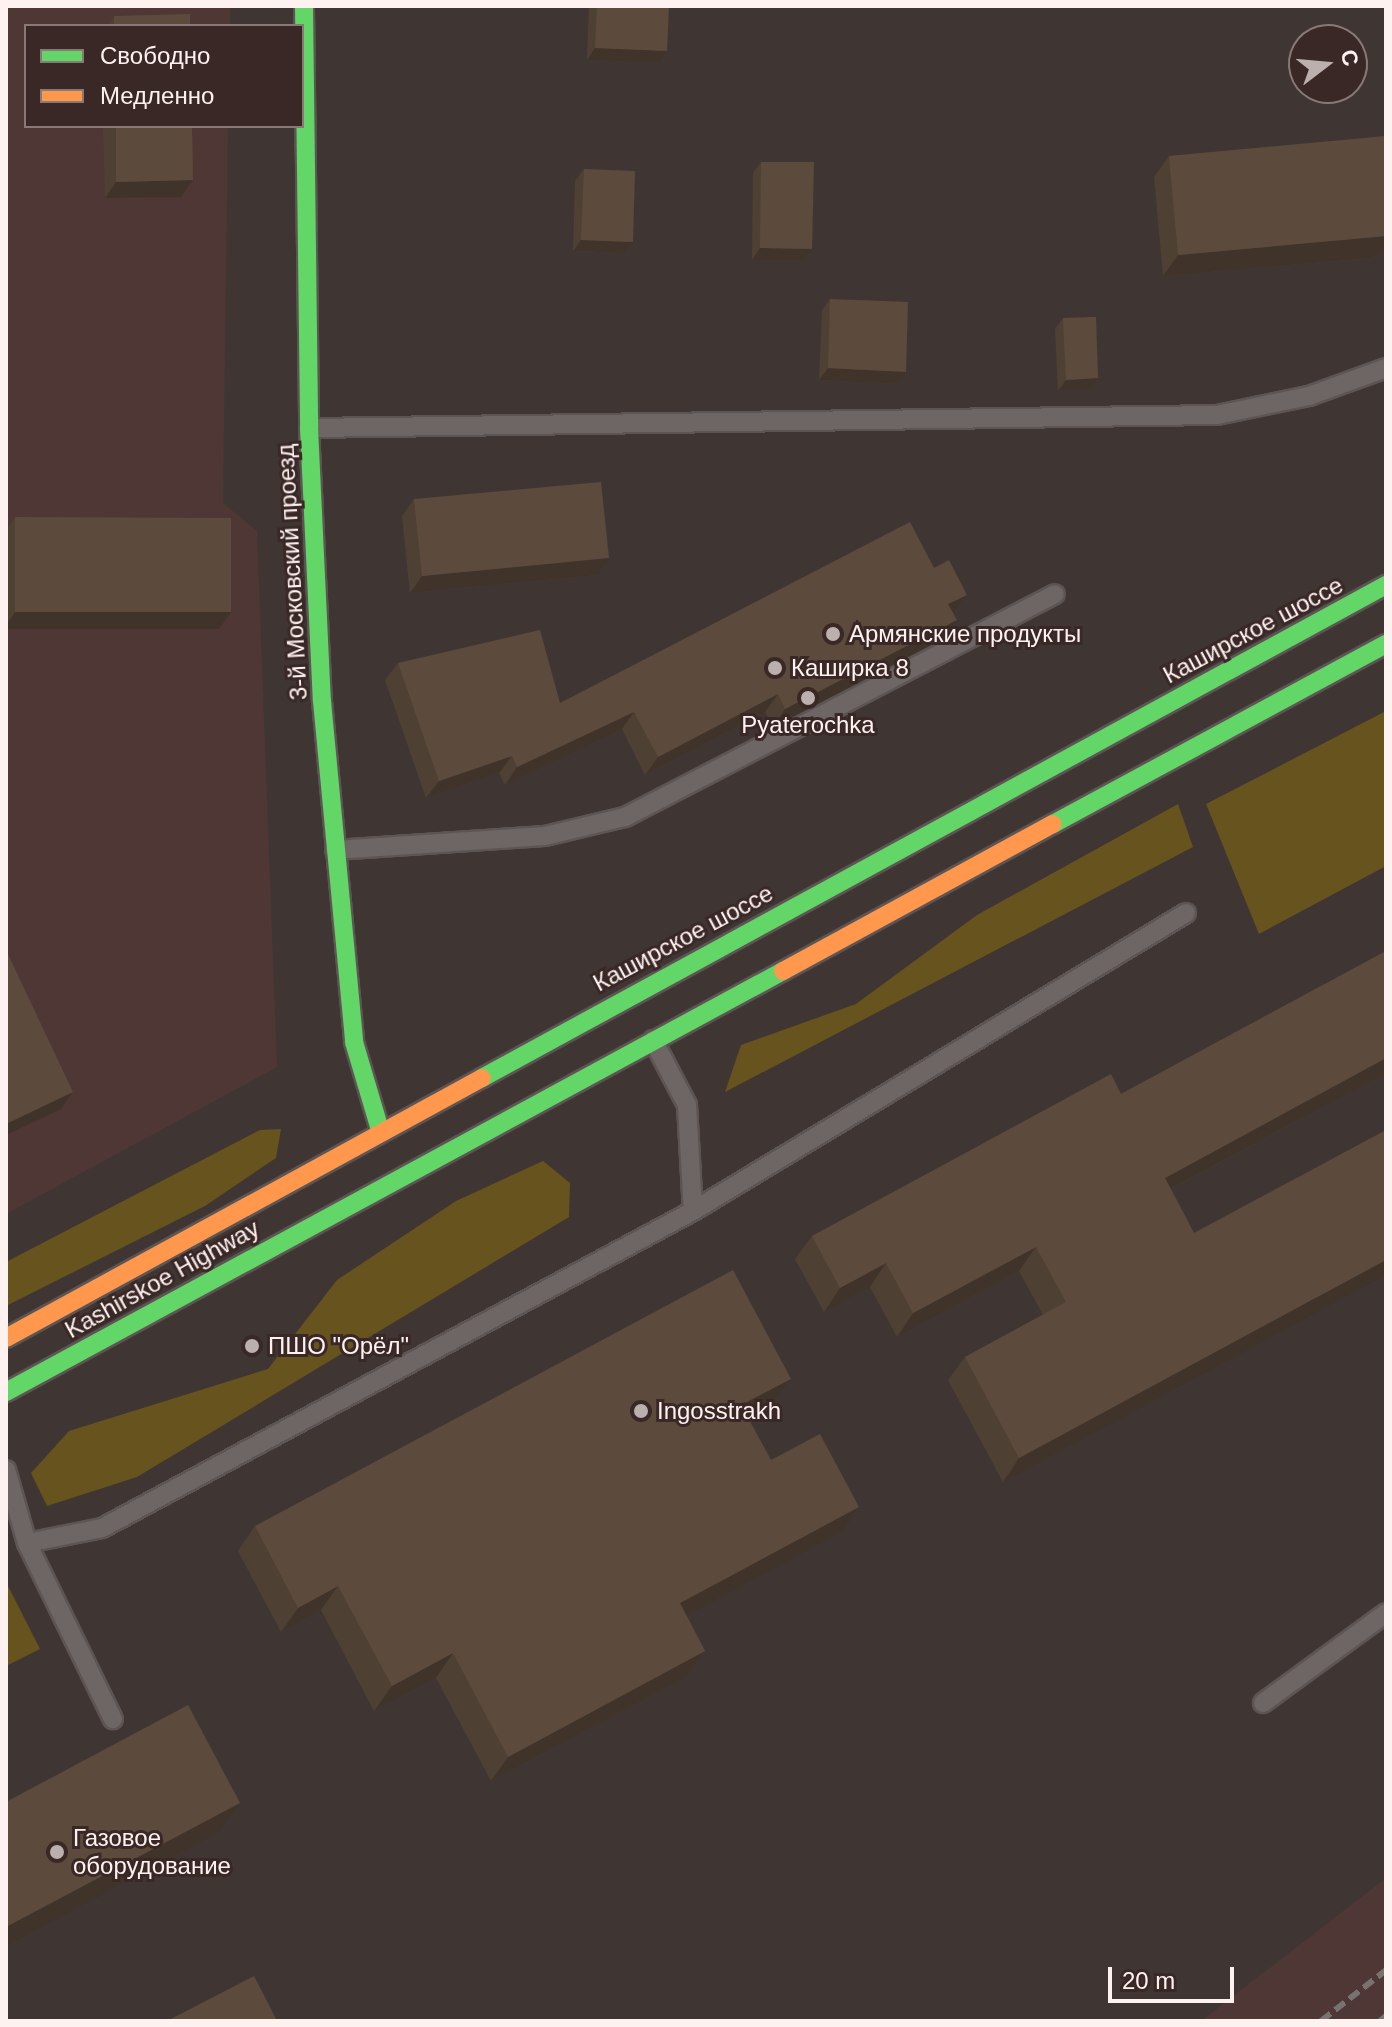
<!DOCTYPE html>
<html>
<head>
<meta charset="utf-8">
<style>
  body { margin:0 }
  #map { position:relative; width:1392px; height:2027px; overflow:hidden; background:#3f3634; font-family:Arial,sans-serif }
  div>[style] { position:absolute }
  .built>* { inset:0; background:#4e3734 }
  .green>* { inset:0; background:#66531d }
  .roads { filter:drop-shadow(2px 0 #5d5553) drop-shadow(-2px 0 #5d5553) drop-shadow(0 2px #5d5553) drop-shadow(0 -2px #5d5553) }
  .lane>* { height:18px; margin:-9px; padding:0 9px; transform-origin:9px; border-radius:9px; background:#6e6664 }
  .fast>* { height:18px; margin:-9px; padding:0 9px; transform-origin:9px; border-radius:9px; background:#63d668 }
  .slow>* { height:18px; margin:-9px; padding:0 9px; transform-origin:9px; border-radius:9px; background:#ff974d }
  .rail>* { height:6px; margin-top:-3px; transform-origin:0; background:repeating-linear-gradient(90deg,#787270 0 12px,transparent 0 18px) }
  .wall>* { inset:0; background:#4f4034 }
  .shaded-wall>* { inset:0; background:#40342a }
  .building>* { inset:0; background:#5c4b3c }
  .dots>* { width:22px; height:22px; translate:-50% -50%; box-sizing:border-box; border:4px solid #392825; border-radius:50% }
  span { translate:-50% -50%; white-space:nowrap; text-align:center; line-height:1.15; -webkit-text-stroke:6px #392825; paint-order:stroke }
  .street-label { font-size:24px; color:#fef2f0 }
  .poi-label { font-size:24px; color:#fef2f0 }
  .left { translate:0 -50%; text-align:left }
  .frame { position:absolute; inset:0; border:8px solid #fef2f0; pointer-events:none }
  .legend { position:absolute; left:24px; top:24px; width:280px; height:104px; box-sizing:border-box; background:#392825; border:2px solid #887976; margin:0; padding:10px 14px; list-style:none; font-size:24px; color:#fef2f0 }
  .legend li { display:flex; align-items:center; gap:16px; height:40px }
  .legend b { width:40px; border:2px solid #887976 }
  .north { position:absolute; left:1288px; top:24px; width:80px; height:80px; box-sizing:border-box; background:#392825; border:2px solid #887976; border-radius:50%; rotate:74deg; font-size:22px; font-weight:700; line-height:32px; text-align:center; color:#fef2f0 }
  .north::after { content:''; display:block; margin:auto; width:28px; height:36px; background:#bbb0ae; clip-path:polygon(50% 0,100% 100%,50% 72%,0 100%) }
  .scale { position:absolute; left:1108px; top:1967px; width:126px; height:36px; box-sizing:border-box; border:4px solid #fef2f0; border-top:0; padding-left:10px; font-size:24px; line-height:28px; white-space:nowrap; color:#fef2f0; -webkit-text-stroke:6px #392825; paint-order:stroke }
</style>
</head>
<body>
<div id="map">
  <div class="built">
    <div style="clip-path:polygon(6px 6px,230px 6px,230px 26px,26px 26px,26px 126px,228px 126px,223px 503px,257px 531px,277px 1067px,6px 1214px)"></div>
    <div style="clip-path:polygon(1386px 1878px,1386px 2021px,1201px 2021px)"></div>
  </div>
  <div class="green">
    <div style="clip-path:polygon(1386px 711px,1386px 866px,1259px 934px,1206px 804px)"></div>
    <div style="clip-path:polygon(1178px 804px,1193px 847px,725px 1092px,741px 1045px,856px 1004px,977px 915px)"></div>
    <div style="clip-path:polygon(281px 1129px,276px 1158px,205px 1206px,6px 1306px,6px 1262px,260px 1130px)"></div>
    <div style="clip-path:polygon(543px 1161px,570px 1183px,569px 1217px,137px 1477px,47px 1506px,31px 1473px,69px 1431px,268px 1369px,337px 1280px,456px 1201px)"></div>
    <div style="clip-path:polygon(6px 1582px,40px 1649px,6px 1666px)"></div>
  </div>
  <div class="roads">
    <div class="lane">
      <div style="left:309px;top:428px;width:908px;rotate:-0.82deg"></div>
      <div style="left:1217px;top:415px;width:94px;rotate:-11.7deg"></div>
      <div style="left:1309px;top:396px;width:82px;rotate:-20deg"></div>
      <div style="left:335px;top:850px;width:210px;rotate:-3.8deg"></div>
      <div style="left:545px;top:836px;width:82px;rotate:-13.4deg"></div>
      <div style="left:625px;top:817px;width:484px;rotate:-27.4deg"></div>
      <div style="left:653px;top:1040px;width:73px;rotate:62.4deg"></div>
      <div style="left:687px;top:1105px;width:106px;rotate:86.8deg"></div>
      <div style="left:6px;top:1470px;width:76px;rotate:74deg"></div>
      <div style="left:27px;top:1543px;width:196px;rotate:64deg"></div>
      <div style="left:27px;top:1543px;width:76px;rotate:-11.3deg"></div>
      <div style="left:102px;top:1528px;width:671px;rotate:-28.21deg"></div>
      <div style="left:693px;top:1211px;width:576px;rotate:-31.15deg"></div>
      <div style="left:1263px;top:1703px;width:152px;rotate:-36.2deg"></div>
    </div>
    <div class="fast">
      <div style="left:304px;top:6px;width:422px;rotate:89.3deg"></div>
      <div style="left:309px;top:428px;width:273px;rotate:87.3deg"></div>
      <div style="left:322px;top:701px;width:342px;rotate:84.6deg"></div>
      <div style="left:354px;top:1042px;width:92px;rotate:73.5deg"></div>
      <div style="left:1053px;top:824px;width:379px;rotate:-28.4deg"></div>
      <div style="left:482px;top:1078px;width:1030px;rotate:-28.61deg"></div>
      <div style="left:6px;top:1392px;width:884px;rotate:-28.45deg"></div>
    </div>
    <div class="slow">
      <div style="left:783px;top:971px;width:307px;rotate:-28.6deg"></div>
      <div style="left:6px;top:1338px;width:542px;rotate:-28.64deg"></div>
    </div>
  </div>
  <div class="rail">
    <div style="left:1321px;top:2021px;width:83px;rotate:-38.1deg"></div>
    <div style="left:1380px;top:2021px;width:8px;rotate:-40deg"></div>
  </div>
  <div class="wall">
    <div style="clip-path:polygon(589px 6px,669px 6px,659px 63px,587px 60px)"></div>
    <div style="clip-path:polygon(114px 16px,190px 26px,107px 26px)"></div>
    <div style="clip-path:polygon(103px 126px,192px 126px,193px 180px,181px 197px,105px 198px)"></div>
    <div style="clip-path:polygon(1386px 136px,1386px 250px,1372px 258px,1163px 276px,1154px 177px,1169px 156px)"></div>
    <div style="clip-path:polygon(761px 162px,804px 260px,752px 260px,753px 173px)"></div>
    <div style="clip-path:polygon(584px 169px,633px 242px,624px 253px,573px 251px,575px 181px)"></div>
    <div style="clip-path:polygon(830px 299px,898px 384px,819px 380px,822px 310px)"></div>
    <div style="clip-path:polygon(1063px 318px,1098px 378px,1090px 390px,1058px 391px,1055px 329px)"></div>
    <div style="clip-path:polygon(414px 499px,597px 575px,410px 593px,402px 516px)"></div>
    <div style="clip-path:polygon(15px 517px,231px 612px,219px 629px,6px 629px,6px 530px)"></div>
    <div style="clip-path:polygon(934px 568px,967px 595px,953px 613px,944px 638px,773px 727px,765px 712px,645px 775px,622px 729px,505px 785px,499px 773px,426px 798px,385px 680px,398px 663px,560px 703px)"></div>
    <div style="clip-path:polygon(1386px 951px,1386px 1073px,1171px 1189px,1194px 1233px,1003px 1482px,948px 1380px,965px 1357px,1043px 1315px,1019px 1271px,897px 1337px,870px 1287px,824px 1312px,795px 1259px,812px 1236px,1121px 1094px)"></div>
    <div style="clip-path:polygon(791px 1379px,773px 1403px,747px 1417px,771px 1460px,842px 1532px,686px 1615px,705px 1651px,688px 1676px,491px 1781px,436px 1678px,374px 1711px,321px 1610px,281px 1632px,238px 1551px,255px 1526px)"></div>
  </div>
  <div class="shaded-wall">
    <div style="clip-path:polygon(595px 48px,667px 51px,659px 63px,587px 60px)"></div>
    <div style="clip-path:polygon(193px 180px,181px 197px,105px 198px,116px 182px)"></div>
    <div style="clip-path:polygon(1386px 236px,1386px 250px,1372px 258px,1163px 276px,1178px 255px)"></div>
    <div style="clip-path:polygon(581px 240px,633px 242px,624px 253px,573px 251px)"></div>
    <div style="clip-path:polygon(760px 248px,812px 249px,804px 260px,752px 260px)"></div>
    <div style="clip-path:polygon(828px 368px,906px 372px,898px 384px,819px 380px)"></div>
    <div style="clip-path:polygon(1098px 378px,1090px 390px,1058px 391px,1066px 380px)"></div>
    <div style="clip-path:polygon(609px 558px,597px 575px,410px 593px,422px 576px)"></div>
    <div style="clip-path:polygon(967px 595px,954px 612px,936px 622px,948px 604px)"></div>
    <div style="clip-path:polygon(15px 612px,231px 612px,219px 629px,6px 629px,6px 625px)"></div>
    <div style="clip-path:polygon(957px 620px,944px 638px,773px 727px,785px 709px)"></div>
    <div style="clip-path:polygon(778px 694px,765px 712px,645px 775px,658px 757px)"></div>
    <div style="clip-path:polygon(634px 712px,622px 729px,505px 785px,517px 767px)"></div>
    <div style="clip-path:polygon(512px 756px,499px 773px,426px 798px,439px 781px)"></div>
    <div style="clip-path:polygon(1386px 1058px,1386px 1073px,1148px 1201px,1165px 1178px)"></div>
    <div style="clip-path:polygon(73px 1092px,61px 1109px,6px 1135px,6px 1124px)"></div>
    <div style="clip-path:polygon(1036px 1247px,1019px 1271px,897px 1337px,913px 1313px)"></div>
    <div style="clip-path:polygon(1386px 1260px,1386px 1275px,1003px 1482px,1019px 1458px)"></div>
    <div style="clip-path:polygon(886px 1263px,870px 1287px,824px 1312px,840px 1288px)"></div>
    <div style="clip-path:polygon(791px 1379px,773px 1403px,724px 1430px,741px 1405px)"></div>
    <div style="clip-path:polygon(859px 1507px,842px 1532px,663px 1628px,680px 1603px)"></div>
    <div style="clip-path:polygon(338px 1586px,321px 1610px,281px 1632px,298px 1608px)"></div>
    <div style="clip-path:polygon(705px 1651px,688px 1676px,491px 1781px,508px 1757px)"></div>
    <div style="clip-path:polygon(453px 1653px,436px 1678px,374px 1711px,392px 1686px)"></div>
    <div style="clip-path:polygon(240px 1803px,219px 1832px,6px 1946px,6px 1927px)"></div>
  </div>
  <div class="building">
    <div style="clip-path:polygon(597px 6px,669px 6px,667px 51px,595px 48px)"></div>
    <div style="clip-path:polygon(190px 14px,190px 26px,114px 26px,114px 16px)"></div>
    <div style="clip-path:polygon(116px 126px,192px 126px,193px 180px,116px 182px)"></div>
    <div style="clip-path:polygon(1386px 136px,1386px 236px,1178px 255px,1169px 156px)"></div>
    <div style="clip-path:polygon(761px 162px,814px 162px,812px 249px,760px 248px)"></div>
    <div style="clip-path:polygon(584px 169px,635px 171px,633px 242px,581px 240px)"></div>
    <div style="clip-path:polygon(830px 299px,908px 302px,906px 372px,828px 368px)"></div>
    <div style="clip-path:polygon(1096px 317px,1098px 378px,1066px 380px,1063px 318px)"></div>
    <div style="clip-path:polygon(601px 482px,609px 558px,422px 576px,414px 499px)"></div>
    <div style="clip-path:polygon(15px 517px,231px 518px,231px 612px,15px 612px)"></div>
    <div style="clip-path:polygon(910px 522px,934px 568px,949px 560px,967px 595px,948px 604px,957px 620px,785px 709px,778px 694px,658px 757px,634px 712px,517px 767px,512px 756px,439px 781px,398px 663px,540px 630px,560px 703px)"></div>
    <div style="clip-path:polygon(6px 950px,73px 1092px,6px 1124px)"></div>
    <div style="clip-path:polygon(1386px 951px,1386px 1058px,1165px 1178px,1194px 1233px,1386px 1130px,1386px 1260px,1019px 1458px,965px 1357px,1066px 1302px,1036px 1247px,913px 1313px,886px 1263px,840px 1288px,812px 1236px,1111px 1074px,1121px 1094px)"></div>
    <div style="clip-path:polygon(733px 1270px,791px 1379px,741px 1405px,771px 1460px,820px 1434px,859px 1507px,680px 1603px,705px 1651px,508px 1757px,453px 1653px,392px 1686px,338px 1586px,298px 1608px,255px 1526px)"></div>
    <div style="clip-path:polygon(188px 1705px,240px 1803px,6px 1927px,6px 1802px)"></div>
    <div style="clip-path:polygon(254px 1976px,277px 2021px,167px 2021px)"></div>
  </div>
  <div class="dots">
    <div style="left:833px;top:634px;background:#bbb0ae"></div>
    <div style="left:775px;top:668px;background:#bbb0ae"></div>
    <div style="left:808px;top:698px;background:#bbb0ae"></div>
    <div style="left:252px;top:1346px;background:#bbb0ae"></div>
    <div style="left:641px;top:1411px;background:#bbb0ae"></div>
    <div style="left:57px;top:1852px;background:#bbb0ae"></div>
  </div>
  <div class="street-label">
    <span style="left:292px;top:572px;rotate:-93deg">3-й Московский проезд</span>
    <span style="left:1253px;top:630px;rotate:-28deg">Каширское шоссе</span>
    <span style="left:683px;top:938px;rotate:-28deg">Каширское шоссе</span>
    <span style="left:162px;top:1279px;rotate:-29deg">Kashirskoe Highway</span>
  </div>
  <div class="poi-label">
    <span class="left" style="left:849px;top:634px">Армянские продукты</span>
    <span class="left" style="left:791px;top:668px">Каширка 8</span>
    <span style="left:808px;top:725px">Pyaterochka</span>
    <span class="left" style="left:268px;top:1346px">ПШО "Орёл"</span>
    <span class="left" style="left:657px;top:1411px">Ingosstrakh</span>
    <span class="left" style="left:73px;top:1852px">Газовое<br>оборудование</span>
  </div>
  <div class="frame"></div>
  <ul class="legend">
  <li><b style="height:10px;background:#63d668"></b>Свободно</li>
  <li><b style="height:10px;background:#ff974d"></b>Медленно</li>
  </ul>
  <div class="north">С</div>
  <div class="scale">20 m</div>
</div>
</body>
</html>
